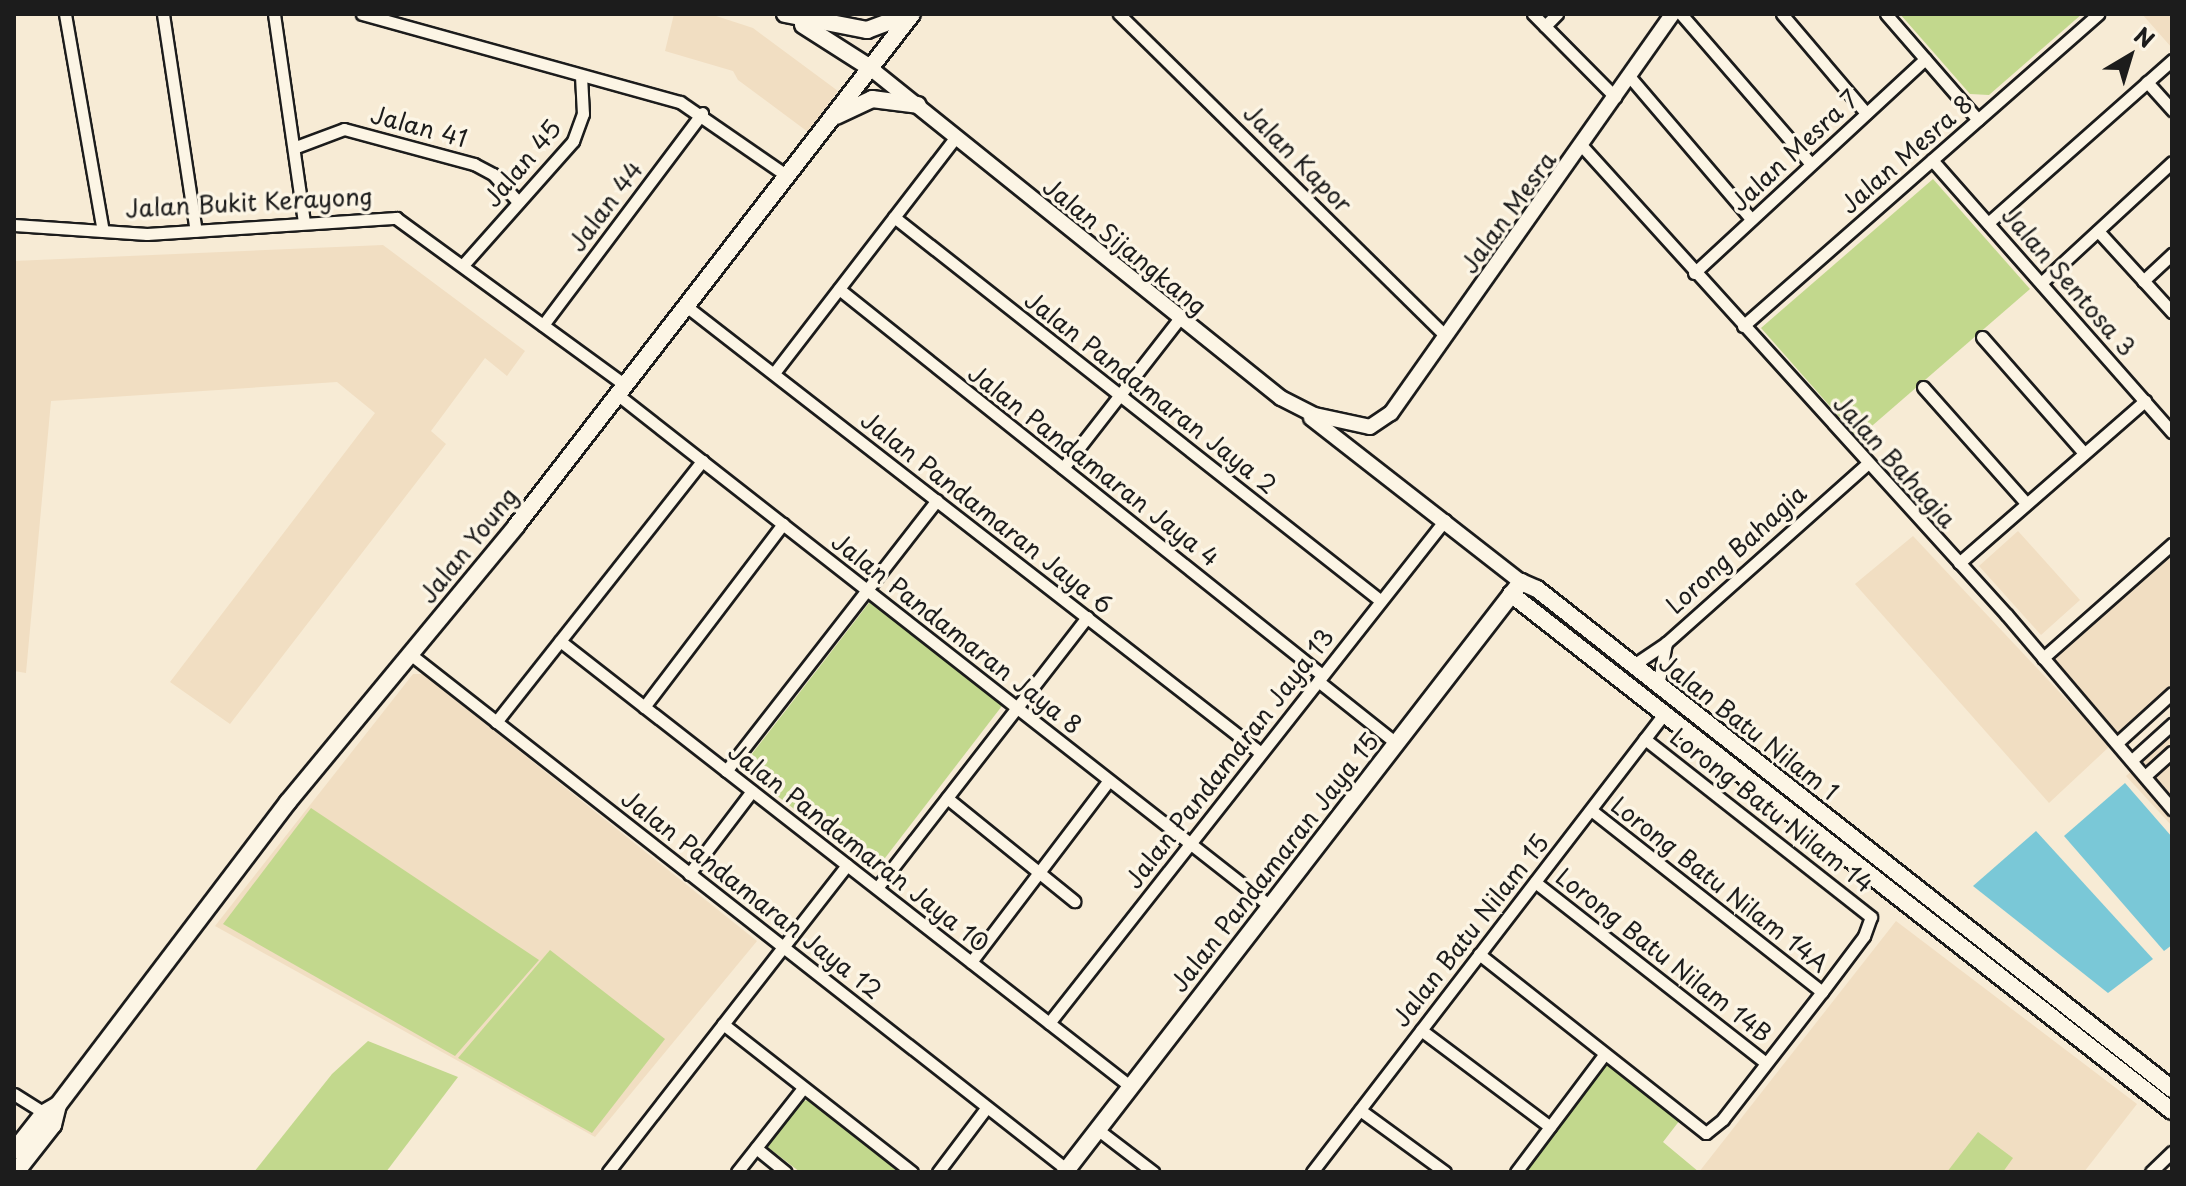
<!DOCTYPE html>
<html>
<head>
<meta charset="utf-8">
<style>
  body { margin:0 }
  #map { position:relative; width:2186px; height:1186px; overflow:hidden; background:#f7ebd5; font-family:"Playpen Sans",sans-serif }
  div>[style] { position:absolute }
  .built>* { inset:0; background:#f1dec2 }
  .green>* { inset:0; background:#c2d88d }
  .water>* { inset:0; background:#7ac8d7 }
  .roads { filter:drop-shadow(2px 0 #1c1c1c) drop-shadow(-2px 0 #1c1c1c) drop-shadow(0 2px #1c1c1c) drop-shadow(0 -2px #1c1c1c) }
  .minor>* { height:11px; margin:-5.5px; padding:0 5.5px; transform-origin:5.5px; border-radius:5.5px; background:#fcf5e5 }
  .tertiary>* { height:14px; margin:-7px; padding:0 7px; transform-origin:7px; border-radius:7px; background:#fcf5e5 }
  .secondary>* { height:16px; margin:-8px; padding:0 8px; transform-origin:8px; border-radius:8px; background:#fcf5e5 }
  span { translate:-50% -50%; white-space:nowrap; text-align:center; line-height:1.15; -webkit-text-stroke:7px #fcf5e5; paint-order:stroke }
  .street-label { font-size:24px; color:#1c1c1c }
  .frame { position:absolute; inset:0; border:16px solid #1c1c1c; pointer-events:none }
  .north { position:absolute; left:2090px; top:16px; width:80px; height:80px; -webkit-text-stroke:6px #fcf5e5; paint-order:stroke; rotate:38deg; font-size:22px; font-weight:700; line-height:32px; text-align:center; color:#1c1c1c }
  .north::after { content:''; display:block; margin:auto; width:28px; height:36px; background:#1c1c1c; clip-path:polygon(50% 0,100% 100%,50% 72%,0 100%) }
</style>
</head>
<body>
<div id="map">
  <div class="built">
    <div style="clip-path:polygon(674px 14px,710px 14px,753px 28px,838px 91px,808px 132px,738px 80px,733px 71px,665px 51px)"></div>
    <div style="clip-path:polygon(2142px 14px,2172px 14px,2172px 48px)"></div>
    <div style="clip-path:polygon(383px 245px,525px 351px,507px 376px,485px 358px,431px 431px,446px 444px,230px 724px,170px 682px,375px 413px,337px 382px,51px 401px,26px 673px,14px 671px,14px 261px)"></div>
    <div style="clip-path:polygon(2018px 531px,2080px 600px,2041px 635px,1979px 566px)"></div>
    <div style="clip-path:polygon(1913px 536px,2110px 746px,2049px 803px,1855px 584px)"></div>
    <div style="clip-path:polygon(2172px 549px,2172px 687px,2118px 736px,2049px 658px)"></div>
    <div style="clip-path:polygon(413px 674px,423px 674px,757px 941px,595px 1137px,215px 926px)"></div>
    <div style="clip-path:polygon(2172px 735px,2172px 826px,2126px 776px)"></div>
    <div style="clip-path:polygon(1896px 921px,2137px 1104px,2084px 1172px,1699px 1172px)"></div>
  </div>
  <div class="green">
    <div style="clip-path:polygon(1900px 14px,2082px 14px,1989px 95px,1970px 94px)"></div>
    <div style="clip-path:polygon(1933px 179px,2030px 289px,1858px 438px,1761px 328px)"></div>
    <div style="clip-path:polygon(872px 599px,1005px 702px,875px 871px,741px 768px)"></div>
    <div style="clip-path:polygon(311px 808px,539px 960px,455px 1056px,223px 924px)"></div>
    <div style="clip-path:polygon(550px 950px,665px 1039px,592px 1133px,458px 1058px)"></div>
    <div style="clip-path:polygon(368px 1041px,458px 1077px,386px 1172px,254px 1172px,332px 1074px)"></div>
    <div style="clip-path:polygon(1604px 1061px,1680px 1120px,1663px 1142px,1699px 1172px,1520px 1172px)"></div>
    <div style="clip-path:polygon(812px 1100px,904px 1172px,800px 1172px,766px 1146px,801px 1101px)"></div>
    <div style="clip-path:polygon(1978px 1132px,2013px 1158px,2003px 1172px,1947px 1172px)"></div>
  </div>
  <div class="water">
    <div style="clip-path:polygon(2125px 783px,2172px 837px,2172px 945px,2164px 951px,2064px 836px)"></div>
    <div style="clip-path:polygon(2036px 831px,2153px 959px,2108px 993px,1973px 886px)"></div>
  </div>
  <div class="roads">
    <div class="minor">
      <div style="left:65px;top:14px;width:220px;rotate:80.1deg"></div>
      <div style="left:163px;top:14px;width:219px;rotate:81.4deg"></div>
      <div style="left:274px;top:14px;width:211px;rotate:81.8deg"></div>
      <div style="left:362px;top:14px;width:330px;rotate:15.5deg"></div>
      <div style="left:680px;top:102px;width:129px;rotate:34.6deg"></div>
      <div style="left:1119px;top:14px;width:458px;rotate:44.6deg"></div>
      <div style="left:1533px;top:14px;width:117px;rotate:45.3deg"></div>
      <div style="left:1681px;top:14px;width:198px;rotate:49.1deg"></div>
      <div style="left:1782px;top:14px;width:130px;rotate:49.7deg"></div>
      <div style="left:1886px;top:14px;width:140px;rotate:49deg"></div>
      <div style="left:1545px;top:26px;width:17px;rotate:-45deg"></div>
      <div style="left:1629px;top:76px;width:188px;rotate:49.5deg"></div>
      <div style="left:2147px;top:82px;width:38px;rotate:48deg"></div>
      <div style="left:1582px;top:146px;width:633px;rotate:47.82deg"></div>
      <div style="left:2007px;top:615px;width:255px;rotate:49.6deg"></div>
      <div style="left:296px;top:147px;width:51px;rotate:-20.6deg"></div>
      <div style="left:344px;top:129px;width:135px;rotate:15.1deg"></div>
      <div style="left:474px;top:164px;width:21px;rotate:28deg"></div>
      <div style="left:493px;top:174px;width:38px;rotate:48deg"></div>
      <div style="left:1932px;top:160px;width:363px;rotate:48.6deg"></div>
      <div style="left:894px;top:217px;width:620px;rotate:38.26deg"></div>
      <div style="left:1988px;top:223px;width:246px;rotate:-41.5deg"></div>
      <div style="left:14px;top:225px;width:133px;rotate:3.9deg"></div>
      <div style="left:147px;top:234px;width:250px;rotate:-3.7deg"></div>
      <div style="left:396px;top:218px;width:283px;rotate:36.1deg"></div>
      <div style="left:2098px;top:231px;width:110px;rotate:47.6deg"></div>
      <div style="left:463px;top:265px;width:166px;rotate:-48.4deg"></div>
      <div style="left:573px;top:141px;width:29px;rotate:-70deg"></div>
      <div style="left:583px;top:114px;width:36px;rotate:-93deg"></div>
      <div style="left:1694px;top:273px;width:315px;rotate:-42.8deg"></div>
      <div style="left:2143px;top:281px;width:40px;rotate:-43deg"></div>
      <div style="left:2041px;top:283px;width:178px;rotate:-42.7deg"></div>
      <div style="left:839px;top:289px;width:618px;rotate:38.63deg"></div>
      <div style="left:686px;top:306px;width:728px;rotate:37.86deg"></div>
      <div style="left:543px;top:325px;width:265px;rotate:-53.1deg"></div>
      <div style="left:1743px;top:326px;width:473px;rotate:-41.3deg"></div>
      <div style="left:1982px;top:337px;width:154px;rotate:48.7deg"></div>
      <div style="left:774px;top:373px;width:298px;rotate:-52.4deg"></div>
      <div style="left:1923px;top:387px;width:155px;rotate:48.4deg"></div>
      <div style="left:618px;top:395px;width:828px;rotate:38.09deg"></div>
      <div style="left:1063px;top:468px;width:189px;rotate:-52.1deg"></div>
      <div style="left:1959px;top:563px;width:247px;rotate:-41.1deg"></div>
      <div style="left:560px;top:641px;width:725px;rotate:37.99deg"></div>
      <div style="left:410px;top:654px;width:834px;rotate:38.13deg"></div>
      <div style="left:2043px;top:658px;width:172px;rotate:-41.5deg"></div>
      <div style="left:1632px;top:666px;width:41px;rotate:-34.1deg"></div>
      <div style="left:1666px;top:643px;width:269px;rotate:-41.7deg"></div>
      <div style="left:1318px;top:681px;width:100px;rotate:38.5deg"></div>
      <div style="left:1658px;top:686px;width:44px;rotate:-79.5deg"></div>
      <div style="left:644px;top:707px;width:230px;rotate:-52.8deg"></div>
      <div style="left:496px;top:722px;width:333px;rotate:-51.7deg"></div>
      <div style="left:2117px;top:743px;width:74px;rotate:-42.3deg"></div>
      <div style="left:2132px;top:760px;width:54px;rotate:-42deg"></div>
      <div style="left:726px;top:771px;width:343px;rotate:-52.1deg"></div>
      <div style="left:2145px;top:776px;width:36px;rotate:-42deg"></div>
      <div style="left:947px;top:798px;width:164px;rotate:39deg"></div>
      <div style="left:1591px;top:810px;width:294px;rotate:38.2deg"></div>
      <div style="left:689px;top:874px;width:104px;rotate:-52.8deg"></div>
      <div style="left:1535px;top:882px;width:293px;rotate:38.1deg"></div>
      <div style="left:877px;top:888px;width:343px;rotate:-52.2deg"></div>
      <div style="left:1479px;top:954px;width:289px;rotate:38.3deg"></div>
      <div style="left:1706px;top:1133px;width:22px;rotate:-39deg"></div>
      <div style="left:1723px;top:1119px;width:161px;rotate:-52.1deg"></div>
      <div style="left:1822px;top:992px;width:70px;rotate:-53.1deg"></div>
      <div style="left:1864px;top:936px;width:20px;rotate:-70deg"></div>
      <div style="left:1871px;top:917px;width:288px;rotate:-141.8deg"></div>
      <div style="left:971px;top:962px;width:228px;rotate:-52.8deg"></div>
      <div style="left:1049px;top:1023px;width:640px;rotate:-51.79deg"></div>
      <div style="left:723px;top:1024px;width:240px;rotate:38.1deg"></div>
      <div style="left:1421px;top:1030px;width:161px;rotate:36.9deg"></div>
      <div style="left:14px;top:1094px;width:36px;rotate:32deg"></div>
      <div style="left:1360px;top:1110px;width:105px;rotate:36.1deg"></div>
      <div style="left:1097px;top:1129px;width:71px;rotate:37.5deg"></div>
      <div style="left:756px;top:1148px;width:38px;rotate:39deg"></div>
      <div style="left:608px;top:1172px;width:389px;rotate:-52.1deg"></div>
      <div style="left:737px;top:1172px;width:107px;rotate:-51.8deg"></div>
      <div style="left:938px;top:1172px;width:81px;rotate:-53deg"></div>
      <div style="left:1312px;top:1172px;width:578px;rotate:-52.46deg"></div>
      <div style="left:1516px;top:1172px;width:146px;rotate:-53.1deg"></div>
      <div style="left:2151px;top:1172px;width:29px;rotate:-44deg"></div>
    </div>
    <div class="tertiary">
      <div style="left:869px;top:67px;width:528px;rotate:38.78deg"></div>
      <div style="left:1281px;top:398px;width:38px;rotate:27deg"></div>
      <div style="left:1315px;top:415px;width:56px;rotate:12.3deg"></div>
      <div style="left:1370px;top:427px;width:25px;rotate:-34deg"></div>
      <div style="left:1391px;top:413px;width:488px;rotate:-54.8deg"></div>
      <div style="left:1311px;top:418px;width:266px;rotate:38deg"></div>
    </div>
    <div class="secondary">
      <div style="left:785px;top:14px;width:84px;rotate:11deg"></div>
      <div style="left:867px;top:30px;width:46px;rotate:-20.4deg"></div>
      <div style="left:803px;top:25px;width:78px;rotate:32.5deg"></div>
      <div style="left:836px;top:116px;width:40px;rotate:-25deg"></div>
      <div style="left:872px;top:99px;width:46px;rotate:7.4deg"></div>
      <div style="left:1511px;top:594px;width:839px;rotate:38.03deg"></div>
      <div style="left:14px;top:1151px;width:48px;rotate:-51.7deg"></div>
      <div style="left:44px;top:1113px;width:16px;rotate:-30deg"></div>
      <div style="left:58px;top:1105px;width:380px;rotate:-52.8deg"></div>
      <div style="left:288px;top:802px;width:358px;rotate:-50.4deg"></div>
      <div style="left:516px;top:526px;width:647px;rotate:-52.28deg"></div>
      <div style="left:16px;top:1172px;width:60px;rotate:-51.8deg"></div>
      <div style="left:53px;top:1125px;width:21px;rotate:-76deg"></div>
      <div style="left:1065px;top:1172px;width:746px;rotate:-52.3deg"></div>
      <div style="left:1521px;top:582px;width:17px;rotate:24deg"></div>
      <div style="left:1537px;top:589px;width:808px;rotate:38.22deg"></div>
    </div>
  </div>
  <div class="street-label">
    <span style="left:419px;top:126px;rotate:15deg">Jalan 41</span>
    <span style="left:1794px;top:150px;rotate:-43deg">Jalan Mesra 7</span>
    <span style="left:1906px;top:154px;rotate:-41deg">Jalan Mesra 8</span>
    <span style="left:1298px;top:158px;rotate:45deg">Jalan Kapor</span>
    <span style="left:522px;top:163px;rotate:-50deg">Jalan 45</span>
    <span style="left:249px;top:202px;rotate:-3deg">Jalan Bukit Kerayong</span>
    <span style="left:605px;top:206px;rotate:-53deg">Jalan 44</span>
    <span style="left:1508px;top:212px;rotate:-54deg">Jalan Mesra</span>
    <span style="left:1125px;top:246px;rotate:39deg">Jalan Sijangkang</span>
    <span style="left:2069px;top:281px;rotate:49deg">Jalan Sentosa 3</span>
    <span style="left:1151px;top:392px;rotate:38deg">Jalan Pandamaran Jaya 2</span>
    <span style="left:1895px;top:461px;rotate:48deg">Jalan Bahagia</span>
    <span style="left:1094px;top:465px;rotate:38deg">Jalan Pandamaran Jaya 4</span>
    <span style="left:987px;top:512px;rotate:38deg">Jalan Pandamaran Jaya 6</span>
    <span style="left:468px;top:545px;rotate:-51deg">Jalan Young</span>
    <span style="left:1736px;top:549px;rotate:-42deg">Lorong Bahagia</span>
    <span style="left:957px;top:633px;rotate:38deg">Jalan Pandamaran Jaya 8</span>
    <span style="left:1749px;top:727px;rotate:38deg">Jalan Batu Nilam 1</span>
    <span style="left:1229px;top:758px;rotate:-52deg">Jalan Pandamaran Jaya 13</span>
    <span style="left:1772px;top:810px;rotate:38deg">Lorong Batu Nilam 14</span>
    <span style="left:859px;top:847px;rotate:38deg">Jalan Pandamaran Jaya 10</span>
    <span style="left:1274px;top:862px;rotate:-52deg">Jalan Pandamaran Jaya 15</span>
    <span style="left:1720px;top:884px;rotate:38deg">Lorong Batu Nilam 14A</span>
    <span style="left:752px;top:894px;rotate:38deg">Jalan Pandamaran Jaya 12</span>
    <span style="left:1470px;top:930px;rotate:-52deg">Jalan Batu Nilam 15</span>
    <span style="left:1664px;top:955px;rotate:38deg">Lorong Batu Nilam 14B</span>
  </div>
  <div class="frame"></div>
  <div class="north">N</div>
</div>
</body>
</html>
